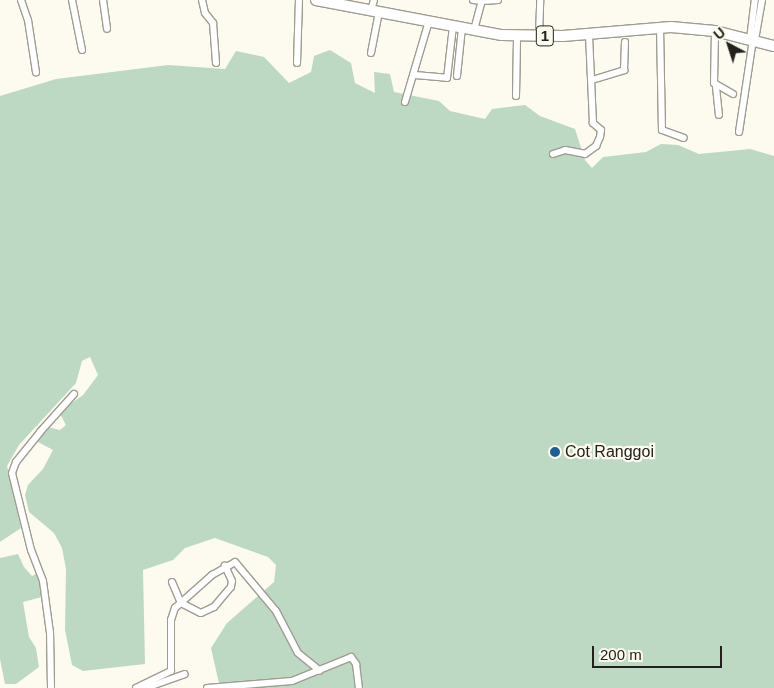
<!DOCTYPE html>
<html>
<head>
<meta charset="utf-8">
<style>
  body { margin:0 }
  #map { position:relative; width:774px; height:688px; overflow:hidden; background:#fdfbef; font-family:Arial,sans-serif }
  div>[style] { position:absolute }
  .green>* { inset:0; background:#bdd9c3 }
  .roads { filter:drop-shadow(1px 0 #9f9c92) drop-shadow(-1px 0 #9f9c92) drop-shadow(0 1px #9f9c92) drop-shadow(0 -1px #9f9c92) }
  .minor>* { height:6px; margin:-3px; padding:0 3px; transform-origin:3px; border-radius:3px; background:#fff }
  .highway>* { height:10px; margin:-5px; padding:0 5px; transform-origin:5px; border-radius:5px; background:#fff }
  .dots>* { width:14px; height:14px; translate:-50% -50%; box-sizing:border-box; border:2px solid #fdfbef; border-radius:50% }
  span { translate:-50% -50%; white-space:nowrap; text-align:center; line-height:1.15; -webkit-text-stroke:4.5px #fdfbef; paint-order:stroke }
  .shield-label span { padding:1px 4px; background:#fdfbef; border:1px solid; border-radius:4px; -webkit-text-stroke-width:0 }
  .shield-label { font-size:15px; color:#22211d; font-weight:700 }
  .poi-label { font-size:16px; color:#22211d }
  .left { translate:0 -50%; text-align:left }
  .north { position:absolute; left:704px; top:20px; width:50px; height:50px; -webkit-text-stroke:4px #fdfbef; paint-order:stroke; rotate:320deg; font-size:14px; font-weight:700; line-height:20px; text-align:center; color:#22211d }
  .north::after { content:''; display:block; margin:auto; width:18px; height:22px; background:#22211d; clip-path:polygon(50% 0,100% 100%,50% 72%,0 100%) }
  .scale { position:absolute; left:592px; top:646px; width:130px; height:22px; box-sizing:border-box; border:2px solid #22211d; border-top:0; padding-left:6px; font-size:15px; line-height:18px; white-space:nowrap; color:#22211d; -webkit-text-stroke:4px #fdfbef; paint-order:stroke }
</style>
</head>
<body>
<div id="map">
  <div class="green">
    <div style="clip-path:polygon(330px 50px,351px 63px,355px 83px,375px 93px,374px 72px,390px 74px,394px 92px,439px 101px,450px 111px,485px 119px,492px 109px,525px 105px,540px 116px,575px 129px,585px 160px,592px 168px,603px 157px,646px 152px,661px 144px,678px 145px,699px 154px,750px 149px,774px 156px,774px 688px,220px 688px,211px 648px,227px 623px,274px 582px,276px 565px,268px 557px,215px 538px,185px 548px,173px 560px,143px 570px,145px 664px,83px 671px,72px 665px,65px 630px,66px 569px,62px 548px,54px 533px,29px 512px,25px 495px,28px 485px,43px 469px,53px 450px,38px 442px,47px 427px,60px 430px,66px 425px,59px 412px,83px 395px,98px 375px,90px 357px,82px 361px,76px 383px,19px 445px,7px 466px,21px 528px,0 542px,0 96px,56px 79px,168px 65px,225px 69px,236px 51px,264px 57px,289px 83px,311px 72px,314px 56px)"></div>
    <div style="clip-path:polygon(18px 554px,24px 567px,32px 576px,36px 574px,41px 585px,42px 597px,23px 602px,29px 637px,36px 648px,39px 667px,16px 684px,5px 684px,0 659px,0 558px)"></div>
  </div>
  <div class="roads">
    <div class="minor">
      <div style="left:21px;top:0;width:21px;rotate:71deg"></div>
      <div style="left:28px;top:20px;width:53px;rotate:81.3deg"></div>
      <div style="left:72px;top:0;width:51px;rotate:78.7deg"></div>
      <div style="left:103px;top:0;width:29px;rotate:82deg"></div>
      <div style="left:202px;top:0;width:13px;rotate:77deg"></div>
      <div style="left:205px;top:13px;width:13px;rotate:51deg"></div>
      <div style="left:213px;top:23px;width:40px;rotate:85.7deg"></div>
      <div style="left:473px;top:0;width:9px;rotate:6deg"></div>
      <div style="left:371px;top:11px;width:11px;rotate:-75deg"></div>
      <div style="left:660px;top:27px;width:103px;rotate:88.9deg"></div>
      <div style="left:662px;top:130px;width:23px;rotate:20deg"></div>
      <div style="left:474px;top:30px;width:30px;rotate:-75deg"></div>
      <div style="left:482px;top:1px;width:16px;rotate:-4deg"></div>
      <div style="left:715px;top:31px;width:52px;rotate:91.1deg"></div>
      <div style="left:714px;top:83px;width:22px;rotate:30deg"></div>
      <div style="left:539px;top:36px;width:36px;rotate:-88deg"></div>
      <div style="left:750px;top:39px;width:39px;rotate:-83deg"></div>
      <div style="left:755px;top:40px;width:41px;rotate:-80.1deg"></div>
      <div style="left:371px;top:53px;width:42px;rotate:-79deg"></div>
      <div style="left:297px;top:63px;width:63px;rotate:-88.2deg"></div>
      <div style="left:415px;top:75px;width:32px;rotate:5deg"></div>
      <div style="left:447px;top:78px;width:52px;rotate:-83.4deg"></div>
      <div style="left:457px;top:76px;width:48px;rotate:-84.1deg"></div>
      <div style="left:592px;top:80px;width:34px;rotate:-17deg"></div>
      <div style="left:624px;top:70px;width:28px;rotate:-88deg"></div>
      <div style="left:716px;top:87px;width:28px;rotate:84deg"></div>
      <div style="left:516px;top:96px;width:60px;rotate:-89deg"></div>
      <div style="left:405px;top:102px;width:84px;rotate:-73.5deg"></div>
      <div style="left:739px;top:132px;width:94px;rotate:-81.4deg"></div>
      <div style="left:553px;top:154px;width:13px;rotate:-18deg"></div>
      <div style="left:565px;top:150px;width:20px;rotate:11deg"></div>
      <div style="left:585px;top:154px;width:14px;rotate:-36deg"></div>
      <div style="left:596px;top:146px;width:10px;rotate:-66deg"></div>
      <div style="left:600px;top:137px;width:7px;rotate:-82deg"></div>
      <div style="left:601px;top:130px;width:11px;rotate:-139deg"></div>
      <div style="left:593px;top:123px;width:89px;rotate:-92.6deg"></div>
      <div style="left:172px;top:582px;width:23px;rotate:67deg"></div>
      <div style="left:181px;top:603px;width:22px;rotate:27deg"></div>
      <div style="left:201px;top:613px;width:14px;rotate:-25deg"></div>
      <div style="left:214px;top:607px;width:26px;rotate:-50deg"></div>
      <div style="left:231px;top:587px;width:6px;rotate:-81deg"></div>
      <div style="left:232px;top:581px;width:17px;rotate:-115deg"></div>
      <div style="left:51px;top:688px;width:55px;rotate:-91deg"></div>
      <div style="left:50px;top:633px;width:52px;rotate:-97.7deg"></div>
      <div style="left:43px;top:581px;width:33px;rotate:-111deg"></div>
      <div style="left:31px;top:550px;width:79px;rotate:-103.9deg"></div>
      <div style="left:12px;top:473px;width:12px;rotate:-70deg"></div>
      <div style="left:16px;top:462px;width:38px;rotate:-51deg"></div>
      <div style="left:40px;top:432px;width:51px;rotate:-48.2deg"></div>
      <div style="left:136px;top:688px;width:39px;rotate:-26deg"></div>
      <div style="left:171px;top:671px;width:51px;rotate:-90deg"></div>
      <div style="left:171px;top:620px;width:13px;rotate:-72deg"></div>
      <div style="left:175px;top:608px;width:50px;rotate:-41.7deg"></div>
      <div style="left:212px;top:575px;width:26px;rotate:-29deg"></div>
      <div style="left:235px;top:562px;width:64px;rotate:50.1deg"></div>
      <div style="left:276px;top:611px;width:47px;rotate:62.4deg"></div>
      <div style="left:298px;top:653px;width:28px;rotate:39deg"></div>
      <div style="left:146px;top:688px;width:41px;rotate:-19.7deg"></div>
      <div style="left:207px;top:688px;width:85px;rotate:-4.7deg"></div>
      <div style="left:292px;top:681px;width:64px;rotate:-22.1deg"></div>
      <div style="left:351px;top:657px;width:9px;rotate:54deg"></div>
      <div style="left:356px;top:664px;width:24px;rotate:83deg"></div>
    </div>
    <div class="highway">
      <div style="left:316px;top:0;width:189px;rotate:10.7deg"></div>
      <div style="left:502px;top:35px;width:61px;rotate:0.9deg"></div>
      <div style="left:563px;top:36px;width:108px;rotate:-4.8deg"></div>
      <div style="left:671px;top:27px;width:44px;rotate:5.2deg"></div>
      <div style="left:715px;top:31px;width:61px;rotate:14.3deg"></div>
    </div>
  </div>
  <div class="dots">
    <div style="left:555px;top:452px;background:#1e5f94"></div>
  </div>
  <div class="shield-label">
    <span style="left:545px;top:36px">1</span>
  </div>
  <div class="poi-label">
    <span class="left" style="left:565px;top:452px">Cot Ranggoi</span>
  </div>
  <div class="north">U</div>
  <div class="scale">200 m</div>
</div>
</body>
</html>
